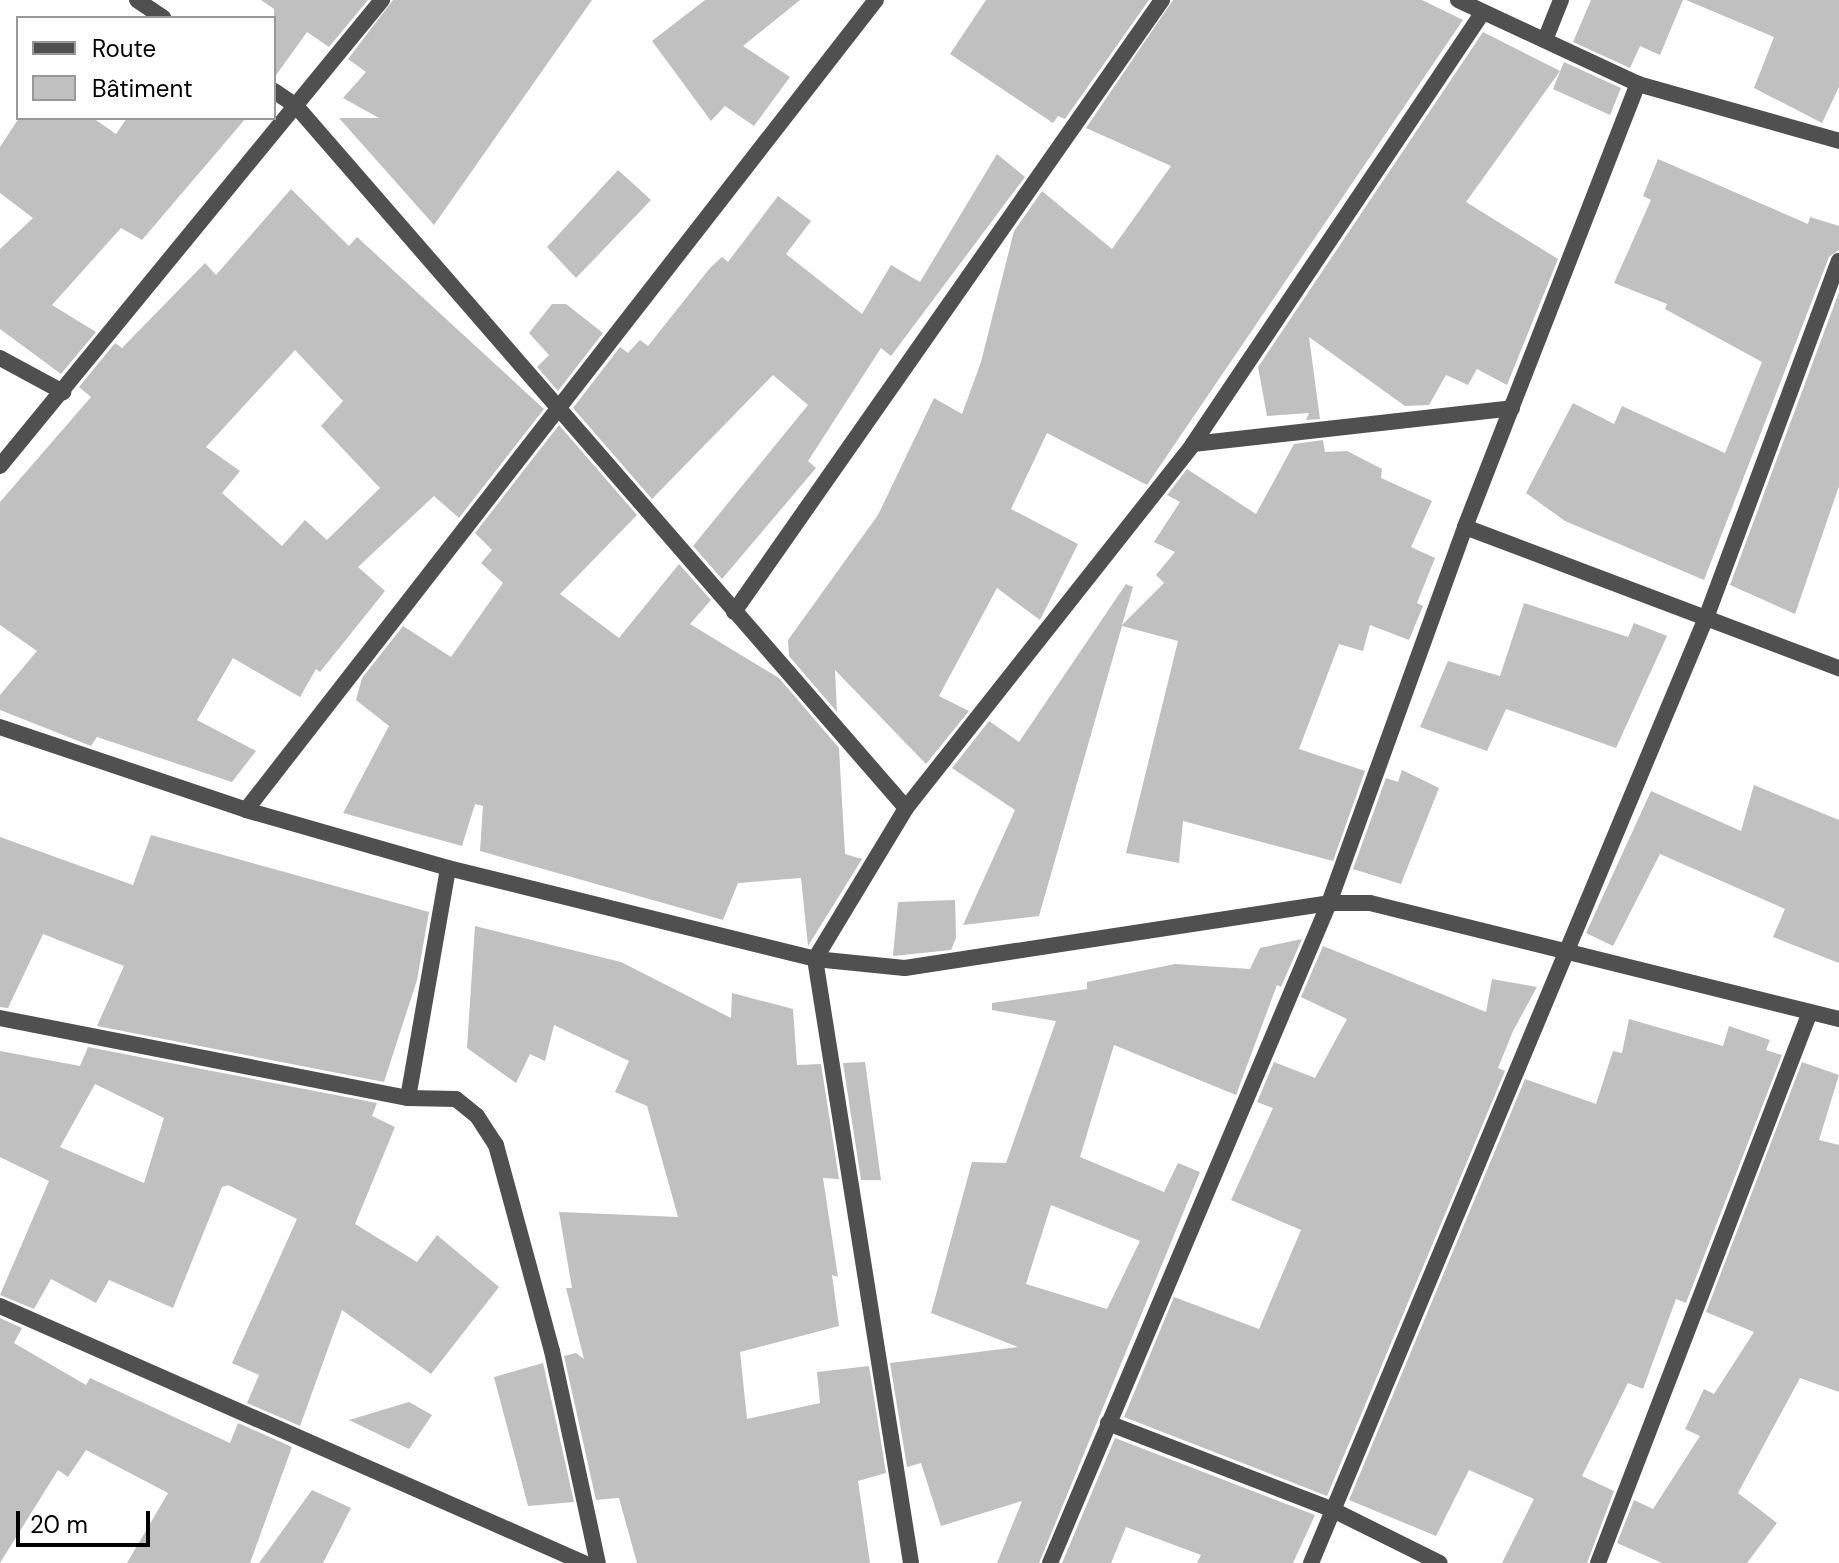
<!DOCTYPE html>
<html>
<head>
<meta charset="utf-8">
<style>
  body { margin:0 }
  #map { position:relative; width:1839px; height:1563px; overflow:hidden; background:#fff; font-family:"DM Sans",sans-serif }
  div>[style] { position:absolute }
  .building>* { inset:0; background:#c0c0c0 }
  .street>* { height:16px; margin:-8px; padding:0 8px; transform-origin:8px; border-radius:8px; background:#505050 }
  span { translate:-50% -50%; white-space:nowrap; text-align:center; line-height:1.15; -webkit-text-stroke:6px #fff; paint-order:stroke }
  .legend { position:absolute; left:16px; top:16px; width:260px; height:104px; box-sizing:border-box; background:#fff; border:2px solid #999; margin:0; padding:10px 14px; list-style:none; font-size:24px; color:#000 }
  .legend li { display:flex; align-items:center; gap:16px; height:40px }
  .legend b { width:40px; border:2px solid #999 }
  .scale { position:absolute; left:16px; top:1511px; width:134px; height:36px; box-sizing:border-box; border:4px solid #000; border-top:0; padding-left:10px; font-size:24px; line-height:28px; white-space:nowrap; color:#000; -webkit-text-stroke:6px #fff; paint-order:stroke }
</style>
</head>
<body>
<div id="map">
  <div class="building">
    <div style="clip-path:polygon(261px 0,368px 0,329px 47px,307px 32px,274px 78px,274px 9px)"></div>
    <div style="clip-path:polygon(393px 0,592px 0,434px 225px,339px 118px,379px 118px,343px 98px,366px 72px,348px 59px)"></div>
    <div style="clip-path:polygon(705px 0,800px 0,743px 46px,790px 77px,754px 126px,725px 106px,711px 121px,652px 41px)"></div>
    <div style="clip-path:polygon(986px 0,1149px 0,1065px 119px,1058px 116px,1053px 123px,950px 54px)"></div>
    <div style="clip-path:polygon(1173px 0,1422px 0,1463px 20px,1147px 485px,1047px 433px,1011px 509px,1078px 544px,1040px 620px,997px 588px,939px 696px,969px 711px,926px 764px,835px 670px,837px 712px,789px 656px,788px 640px,878px 515px,934px 398px,962px 414px,981px 362px,1014px 231px,1042px 191px,1112px 249px,1171px 166px,1086px 128px)"></div>
    <div style="clip-path:polygon(1591px 0,1683px 0,1660px 55px,1640px 46px,1630px 68px,1573px 42px)"></div>
    <div style="clip-path:polygon(1686px 0,1839px 0,1839px 87px,1822px 123px,1754px 88px,1774px 37px)"></div>
    <div style="clip-path:polygon(1483px 32px,1560px 71px,1466px 202px,1558px 259px,1507px 385px,1477px 369px,1468px 385px,1446px 375px,1429px 405px,1405px 406px,1309px 337px,1320px 419px,1306px 420px,1309px 413px,1267px 416px,1258px 367px)"></div>
    <div style="clip-path:polygon(1564px 62px,1621px 88px,1610px 115px,1553px 89px)"></div>
    <div style="clip-path:polygon(19px 118px,93px 118px,116px 134px,127px 118px,246px 118px,142px 240px,121px 228px,52px 305px,96px 332px,61px 374px,0 329px,0 249px,33px 218px,0 193px,0 147px)"></div>
    <div style="clip-path:polygon(997px 154px,1025px 177px,891px 356px,881px 348px,808px 461px,816px 468px,722px 579px,693px 546px,808px 405px,773px 375px,652px 499px,573px 408px,620px 347px,628px 353px,640px 340px,648px 346px,710px 268px,722px 257px,728px 262px,778px 196px,811px 221px,786px 254px,862px 314px,891px 265px,920px 282px)"></div>
    <div style="clip-path:polygon(1658px 159px,1808px 224px,1810px 217px,1839px 226px,1839px 250px,1829px 257px,1704px 580px,1565px 521px,1526px 493px,1573px 403px,1614px 424px,1622px 406px,1725px 453px,1762px 362px,1665px 309px,1667px 304px,1614px 283px,1651px 200px,1643px 196px)"></div>
    <div style="clip-path:polygon(618px 170px,651px 200px,576px 278px,547px 247px)"></div>
    <div style="clip-path:polygon(evenodd,291px 189px,349px 246px,357px 237px,544px 409px,459px 518px,434px 496px,358px 567px,385px 591px,320px 672px,316px 669px,300px 697px,233px 658px,197px 720px,256px 751px,232px 782px,97px 737px,91px 746px,0 710px,0 695px,37px 651px,0 625px,0 502px,91px 397px,79px 387px,115px 343px,122px 348px,205px 263px,216px 275px,291px 189px,295px 350px,343px 401px,321px 426px,380px 488px,327px 540px,305px 520px,282px 546px,222px 493px,240px 471px,206px 447px,295px 350px)"></div>
    <div style="clip-path:polygon(1839px 292px,1839px 486px,1795px 614px,1730px 585px)"></div>
    <div style="clip-path:polygon(552px 304px,566px 304px,603px 333px,558px 391px,537px 367px,549px 355px,529px 333px)"></div>
    <div style="clip-path:polygon(559px 425px,637px 515px,560px 594px,619px 638px,679px 564px,711px 600px,690px 624px,779px 678px,839px 748px,845px 854px,862px 859px,808px 946px,801px 878px,738px 883px,723px 920px,480px 851px,483px 806px,475px 804px,462px 846px,343px 813px,389px 726px,356px 700px,362px 678px,403px 626px,451px 657px,503px 583px,481px 563px,492px 550px,475px 533px)"></div>
    <div style="clip-path:polygon(1323px 440px,1325px 452px,1347px 451px,1382px 469px,1381px 478px,1432px 501px,1411px 547px,1435px 558px,1417px 603px,1423px 606px,1409px 640px,1370px 625px,1363px 651px,1339px 644px,1299px 749px,1365px 771px,1333px 861px,1183px 821px,1179px 863px,1126px 853px,1178px 641px,1122px 626px,1039px 916px,963px 925px,1015px 810px,952px 768px,989px 721px,1019px 742px,1126px 584px,1133px 587px,1122px 625px,1164px 583px,1156px 575px,1175px 552px,1154px 542px,1180px 502px,1167px 495px,1187px 469px,1256px 514px,1294px 444px)"></div>
    <div style="clip-path:polygon(1524px 603px,1628px 637px,1634px 623px,1667px 636px,1616px 748px,1506px 709px,1487px 751px,1420px 727px,1448px 661px,1500px 676px)"></div>
    <div style="clip-path:polygon(1402px 770px,1439px 788px,1401px 884px,1353px 869px,1386px 778px,1398px 782px)"></div>
    <div style="clip-path:polygon(1754px 785px,1839px 820px,1839px 963px,1773px 937px,1785px 909px,1660px 854px,1613px 946px,1586px 933px,1651px 791px,1741px 831px)"></div>
    <div style="clip-path:polygon(151px 835px,429px 912px,417px 980px,384px 1082px,97px 1026px,124px 966px,43px 934px,8px 1008px,0 1007px,0 837px,133px 885px)"></div>
    <div style="clip-path:polygon(955px 900px,956px 938px,951px 950px,893px 956px,898px 902px)"></div>
    <div style="clip-path:polygon(475px 926px,621px 962px,731px 1018px,732px 993px,793px 1009px,797px 1065px,821px 1064px,839px 1179px,823px 1178px,838px 1277px,832px 1275px,839px 1326px,740px 1352px,747px 1419px,820px 1403px,817px 1372px,869px 1366px,886px 1473px,858px 1481px,870px 1563px,637px 1563px,619px 1498px,596px 1500px,564px 1356px,576px 1353px,584px 1359px,566px 1288px,572px 1288px,559px 1212px,678px 1217px,647px 1106px,615px 1092px,629px 1061px,554px 1025px,545px 1061px,530px 1054px,516px 1083px,467px 1048px)"></div>
    <div style="clip-path:polygon(evenodd,1302px 939px,1281px 987px,1277px 985px,1236px 1095px,1114px 1045px,1080px 1157px,1164px 1192px,1178px 1163px,1200px 1172px,1039px 1563px,997px 1563px,1022px 1501px,941px 1526px,921px 1463px,907px 1467px,890px 1363px,1018px 1347px,931px 1313px,972px 1162px,1006px 1163px,1056px 1021px,992px 1010px,992px 1003px,1087px 989px,1087px 982px,1175px 964px,1250px 969px,1260px 948px,1302px 939px,1051px 1205px,1140px 1241px,1107px 1309px,1026px 1284px,1051px 1205px)"></div>
    <div style="clip-path:polygon(1323px 946px,1486px 1012px,1492px 979px,1537px 987px,1513px 1031px,1498px 1068px,1505px 1071px,1327px 1496px,1124px 1417px,1174px 1297px,1259px 1329px,1301px 1230px,1231px 1200px,1273px 1108px,1257px 1102px,1274px 1062px,1315px 1078px,1347px 1019px,1301px 997px)"></div>
    <div style="clip-path:polygon(1629px 1019px,1723px 1046px,1729px 1026px,1770px 1040px,1766px 1050px,1782px 1055px,1686px 1303px,1676px 1299px,1643px 1389px,1628px 1383px,1582px 1476px,1614px 1491px,1587px 1563px,1502px 1563px,1534px 1499px,1469px 1470px,1436px 1536px,1349px 1500px,1525px 1079px,1596px 1104px,1613px 1051px,1622px 1053px)"></div>
    <div style="clip-path:polygon(evenodd,88px 1047px,377px 1103px,372px 1116px,395px 1127px,355px 1224px,417px 1262px,437px 1235px,499px 1287px,431px 1374px,342px 1310px,300px 1426px,247px 1403px,259px 1375px,232px 1363px,297px 1219px,228px 1185px,222px 1187px,173px 1308px,109px 1280px,96px 1303px,51px 1279px,34px 1309px,0 1295px,49px 1181px,0 1157px,0 1051px,80px 1066px,88px 1047px,95px 1084px,164px 1118px,144px 1183px,60px 1147px,95px 1084px)"></div>
    <div style="clip-path:polygon(865px 1062px,881px 1180px,861px 1180px,843px 1063px)"></div>
    <div style="clip-path:polygon(1802px 1062px,1839px 1075px,1819px 1140px,1839px 1145px,1839px 1392px,1800px 1378px,1738px 1493px,1777px 1523px,1747px 1563px,1662px 1563px,1617px 1543px,1634px 1500px,1653px 1509px,1700px 1436px,1685px 1429px,1704px 1389px,1714px 1394px,1754px 1332px,1706px 1312px)"></div>
    <div style="clip-path:polygon(0 1318px,22px 1328px,14px 1343px,86px 1385px,90px 1378px,230px 1443px,238px 1423px,292px 1447px,250px 1563px,127px 1563px,168px 1493px,86px 1450px,68px 1477px,58px 1470px,0 1563px)"></div>
    <div style="clip-path:polygon(543px 1363px,574px 1502px,528px 1506px,494px 1377px)"></div>
    <div style="clip-path:polygon(409px 1402px,432px 1415px,409px 1449px,349px 1420px)"></div>
    <div style="clip-path:polygon(1115px 1438px,1315px 1515px,1293px 1563px,1197px 1563px,1201px 1555px,1126px 1527px,1111px 1563px,1062px 1563px)"></div>
    <div style="clip-path:polygon(312px 1490px,351px 1508px,323px 1563px,259px 1563px)"></div>
  </div>
  <div class="street">
    <div style="left:137px;top:0;width:32px;rotate:34deg"></div>
    <div style="left:1458px;top:0;width:199px;rotate:25deg"></div>
    <div style="left:1638px;top:84px;width:209px;rotate:15.8deg"></div>
    <div style="left:1545px;top:40px;width:43px;rotate:-68.2deg"></div>
    <div style="left:274px;top:91px;width:27px;rotate:34deg"></div>
    <div style="left:296px;top:106px;width:930px;rotate:49.01deg"></div>
    <div style="left:0;top:358px;width:72px;rotate:28.4deg"></div>
    <div style="left:1193px;top:444px;width:321px;rotate:-6.4deg"></div>
    <div style="left:0;top:466px;width:603px;rotate:-50.66deg"></div>
    <div style="left:1465px;top:527px;width:400px;rotate:20.7deg"></div>
    <div style="left:734px;top:612px;width:747px;rotate:-55.03deg"></div>
    <div style="left:0;top:727px;width:260px;rotate:18.6deg"></div>
    <div style="left:246px;top:810px;width:210px;rotate:16deg"></div>
    <div style="left:448px;top:868px;width:378px;rotate:13.9deg"></div>
    <div style="left:815px;top:959px;width:90px;rotate:5.7deg"></div>
    <div style="left:905px;top:968px;width:429px;rotate:-8.7deg"></div>
    <div style="left:1329px;top:903px;width:41px"></div>
    <div style="left:1370px;top:903px;width:483px;rotate:13.9deg"></div>
    <div style="left:246px;top:810px;width:1026px;rotate:-52.13deg"></div>
    <div style="left:0;top:1018px;width:416px;rotate:11.1deg"></div>
    <div style="left:408px;top:1098px;width:48px;rotate:1.2deg"></div>
    <div style="left:456px;top:1099px;width:27px;rotate:39deg"></div>
    <div style="left:477px;top:1116px;width:35px;rotate:57deg"></div>
    <div style="left:496px;top:1145px;width:213px;rotate:74.8deg"></div>
    <div style="left:552px;top:1351px;width:217px;rotate:77.8deg"></div>
    <div style="left:408px;top:1098px;width:233px;rotate:-80.1deg"></div>
    <div style="left:0;top:1306px;width:638px;rotate:23.75deg"></div>
    <div style="left:1108px;top:1423px;width:241px;rotate:21.1deg"></div>
    <div style="left:1333px;top:1510px;width:119px;rotate:26.4deg"></div>
    <div style="left:911px;top:1563px;width:612px;rotate:-99.03deg"></div>
    <div style="left:815px;top:959px;width:176px;rotate:-58.9deg"></div>
    <div style="left:906px;top:808px;width:464px;rotate:-51.7deg"></div>
    <div style="left:1193px;top:444px;width:520px;rotate:-56.13deg"></div>
    <div style="left:1050px;top:1563px;width:717px;rotate:-67.08deg"></div>
    <div style="left:1329px;top:903px;width:400px;rotate:-70.1deg"></div>
    <div style="left:1465px;top:527px;width:476px;rotate:-68.7deg"></div>
    <div style="left:1311px;top:1563px;width:1024px;rotate:-67.32deg"></div>
    <div style="left:1706px;top:618px;width:381px;rotate:-69.6deg"></div>
    <div style="left:1598px;top:1563px;width:590px;rotate:-68.96deg"></div>
  </div>
  <ul class="legend">
  <li><b style="height:10px;background:#505050"></b>Route</li>
  <li><b style="height:22px;background:#c0c0c0"></b>Bâtiment</li>
  </ul>
  <div class="scale">20 m</div>
</div>
</body>
</html>
